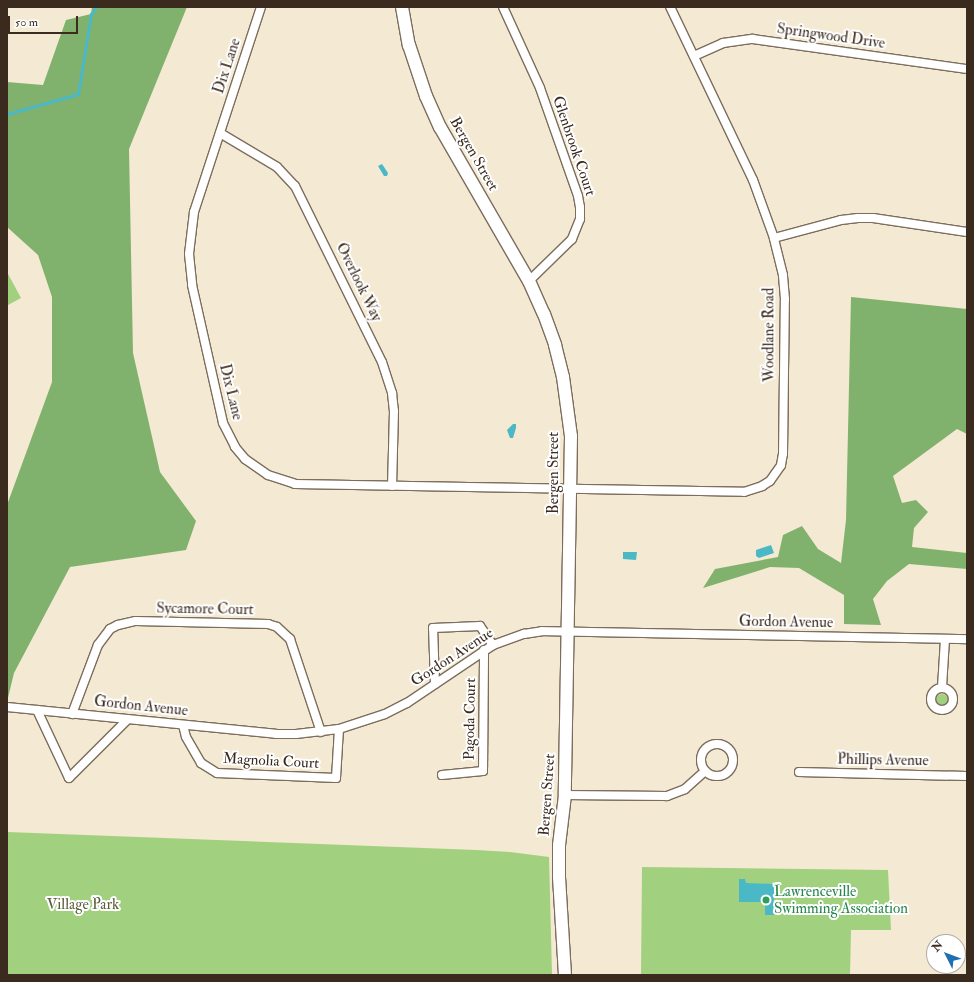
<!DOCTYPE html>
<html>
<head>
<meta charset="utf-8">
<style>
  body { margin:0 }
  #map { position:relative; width:974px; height:982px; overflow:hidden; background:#f4e9d2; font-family:"IM FELL Double Pica",serif }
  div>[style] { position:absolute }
  .green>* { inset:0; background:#a1d07e }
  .round { border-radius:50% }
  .forest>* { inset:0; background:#80b26d }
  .water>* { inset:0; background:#4bb8c6 }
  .stream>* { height:3px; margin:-1.5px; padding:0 1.5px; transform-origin:1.5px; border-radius:1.5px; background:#4bb8c6 }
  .roads { filter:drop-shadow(1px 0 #7c6d5d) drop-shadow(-1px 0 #7c6d5d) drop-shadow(0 1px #7c6d5d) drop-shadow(0 -1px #7c6d5d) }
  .street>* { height:8px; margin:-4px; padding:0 4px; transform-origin:4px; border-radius:4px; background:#fff }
  .street>.ring { margin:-4px; padding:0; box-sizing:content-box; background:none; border:8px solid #fff; border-radius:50% }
  .secondary>* { height:12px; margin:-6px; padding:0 6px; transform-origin:6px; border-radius:6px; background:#fff }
  .dots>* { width:11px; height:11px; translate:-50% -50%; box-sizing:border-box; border:2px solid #fff; border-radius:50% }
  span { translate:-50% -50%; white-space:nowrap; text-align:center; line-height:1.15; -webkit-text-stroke:4px #fff; paint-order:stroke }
  .street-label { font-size:15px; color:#3b2a1e }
  .leisure-label { font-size:15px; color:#27864d }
  .left { translate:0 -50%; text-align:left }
  .park-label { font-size:15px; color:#5a5c3b }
  .frame { position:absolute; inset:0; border:8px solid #3b2a1e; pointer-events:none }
  .north { position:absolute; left:926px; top:934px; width:40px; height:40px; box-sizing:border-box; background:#fff; border:1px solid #b1aaa5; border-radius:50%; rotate:312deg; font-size:11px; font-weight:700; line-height:16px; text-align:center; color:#3b2a1e }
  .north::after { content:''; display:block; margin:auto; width:14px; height:18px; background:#1f6fb2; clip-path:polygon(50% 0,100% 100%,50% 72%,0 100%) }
  .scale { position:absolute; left:8px; top:16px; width:70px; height:18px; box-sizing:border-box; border:2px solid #3b2a1e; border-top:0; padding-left:5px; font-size:12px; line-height:14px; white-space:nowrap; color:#3b2a1e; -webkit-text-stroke:3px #fff; paint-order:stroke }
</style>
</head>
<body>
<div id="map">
  <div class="green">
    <div style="clip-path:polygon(7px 272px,21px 298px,8px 305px,7px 304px)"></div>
    <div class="round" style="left:936px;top:694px;width:12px;height:12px"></div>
    <div style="clip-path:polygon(7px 832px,476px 850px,510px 852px,549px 857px,552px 975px,7px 975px)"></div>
    <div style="clip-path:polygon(642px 867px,888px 870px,891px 930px,851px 930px,850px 975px,641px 975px)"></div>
  </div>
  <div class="forest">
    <div style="clip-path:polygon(92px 7px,187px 7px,129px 149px,133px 353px,160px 472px,196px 521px,186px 550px,70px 567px,14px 673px,7px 702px,7px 505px,52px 382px,52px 297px,38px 255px,7px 227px,7px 82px,43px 85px,66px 20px,91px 14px)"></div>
    <div style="clip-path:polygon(851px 297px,967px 309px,967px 434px,957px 429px,893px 476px,902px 503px,916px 500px,928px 512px,914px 528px,912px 547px,967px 553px,967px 569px,909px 564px,887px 581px,873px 599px,881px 625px,844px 624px,844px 595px,799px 568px,770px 567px,703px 588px,715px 569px,778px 557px,783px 535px,802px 526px,818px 549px,841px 563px,846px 520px)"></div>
  </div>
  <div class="water">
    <div style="clip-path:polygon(382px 164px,388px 173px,387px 176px,384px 176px,378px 166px)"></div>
    <div style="clip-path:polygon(513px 424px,516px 424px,516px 428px,513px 438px,510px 438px,507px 430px)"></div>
    <div style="clip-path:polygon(771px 545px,774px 553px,759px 558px,756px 556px,756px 550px)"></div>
    <div style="clip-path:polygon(623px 552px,637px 552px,636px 560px,623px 559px)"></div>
    <div style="clip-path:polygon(739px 879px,745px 879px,746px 883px,774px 884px,774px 915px,765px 915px,765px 902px,739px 902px)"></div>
  </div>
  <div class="stream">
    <div style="left:7px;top:114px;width:74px;rotate:-15.7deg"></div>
    <div style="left:78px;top:94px;width:81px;rotate:-80.8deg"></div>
    <div style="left:91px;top:14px;width:9px;rotate:-54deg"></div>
  </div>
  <div class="roads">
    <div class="street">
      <div style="left:261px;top:7px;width:216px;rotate:108.1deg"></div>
      <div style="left:194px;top:212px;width:42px;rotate:96.8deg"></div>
      <div style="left:189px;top:254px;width:31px;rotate:84deg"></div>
      <div style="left:192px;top:285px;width:141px;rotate:77.3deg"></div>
      <div style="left:223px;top:423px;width:27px;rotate:63deg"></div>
      <div style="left:235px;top:447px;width:16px;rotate:50deg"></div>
      <div style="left:245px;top:459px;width:28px;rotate:35deg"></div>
      <div style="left:268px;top:475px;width:28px;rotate:18deg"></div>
      <div style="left:295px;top:484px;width:449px;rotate:1deg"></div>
      <div style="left:744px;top:492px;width:19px;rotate:-18deg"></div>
      <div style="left:762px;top:486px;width:9px;rotate:-32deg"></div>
      <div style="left:770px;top:481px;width:19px;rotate:-55deg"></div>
      <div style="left:781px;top:465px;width:11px;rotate:-80deg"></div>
      <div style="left:783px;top:454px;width:155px;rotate:-89.3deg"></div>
      <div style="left:785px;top:299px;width:24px;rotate:-95deg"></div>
      <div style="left:783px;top:275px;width:38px;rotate:-104deg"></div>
      <div style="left:774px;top:238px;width:62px;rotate:-109.9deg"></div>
      <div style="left:753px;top:180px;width:192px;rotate:-115.6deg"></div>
      <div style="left:503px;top:7px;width:89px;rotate:65.4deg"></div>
      <div style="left:540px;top:88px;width:114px;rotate:70.6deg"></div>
      <div style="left:578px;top:196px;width:11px;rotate:80deg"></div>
      <div style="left:580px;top:207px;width:12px;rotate:90deg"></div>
      <div style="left:580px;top:219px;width:22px;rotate:112deg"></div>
      <div style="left:572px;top:239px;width:60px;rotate:135.7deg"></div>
      <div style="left:694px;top:56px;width:32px;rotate:-24deg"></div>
      <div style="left:723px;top:43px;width:30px;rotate:-8deg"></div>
      <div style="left:753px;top:39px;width:216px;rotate:8deg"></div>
      <div style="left:220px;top:133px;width:66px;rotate:30.8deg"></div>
      <div style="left:277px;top:167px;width:26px;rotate:47deg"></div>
      <div style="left:295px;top:186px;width:196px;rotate:63.7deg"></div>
      <div style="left:382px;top:362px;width:33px;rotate:72deg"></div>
      <div style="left:392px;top:393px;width:18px;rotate:84deg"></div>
      <div style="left:394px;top:411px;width:75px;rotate:91.5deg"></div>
      <div style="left:774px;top:238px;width:69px;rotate:-15deg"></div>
      <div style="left:841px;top:220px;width:17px;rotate:-7deg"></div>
      <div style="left:858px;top:218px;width:15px"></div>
      <div style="left:873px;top:218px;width:95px;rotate:8.5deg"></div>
      <div style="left:435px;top:684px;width:56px;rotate:-92deg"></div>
      <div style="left:433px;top:628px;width:47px;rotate:-2.4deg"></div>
      <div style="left:480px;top:626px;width:23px;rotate:56deg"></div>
      <div style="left:942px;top:687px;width:48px;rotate:-86.4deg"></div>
      <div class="ring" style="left:931px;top:688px;width:14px;height:14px"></div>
      <div style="left:7px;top:707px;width:270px;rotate:5.7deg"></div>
      <div style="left:276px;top:734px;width:20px"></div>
      <div style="left:296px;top:734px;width:43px;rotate:-6.6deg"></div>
      <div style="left:339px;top:729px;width:48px;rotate:-18.1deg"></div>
      <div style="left:385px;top:714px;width:25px;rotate:-27deg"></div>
      <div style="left:407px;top:703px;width:104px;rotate:-34deg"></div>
      <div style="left:493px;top:645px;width:33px;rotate:-20deg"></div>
      <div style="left:524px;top:634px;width:18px;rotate:-9deg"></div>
      <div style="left:542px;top:631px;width:425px;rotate:1.1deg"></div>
      <div style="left:37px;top:710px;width:75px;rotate:64.8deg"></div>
      <div style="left:69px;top:778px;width:83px;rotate:-45deg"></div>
      <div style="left:72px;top:714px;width:74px;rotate:-69.4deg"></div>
      <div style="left:98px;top:645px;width:20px;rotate:-53deg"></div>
      <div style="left:110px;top:629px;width:9px;rotate:-27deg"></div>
      <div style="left:118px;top:625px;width:18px;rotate:-13deg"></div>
      <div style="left:136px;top:621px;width:132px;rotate:1.3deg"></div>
      <div style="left:268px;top:624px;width:9px;rotate:18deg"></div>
      <div style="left:277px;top:627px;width:18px;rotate:43deg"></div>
      <div style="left:290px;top:639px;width:98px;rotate:71.6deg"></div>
      <div style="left:183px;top:725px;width:12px;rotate:76deg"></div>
      <div style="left:186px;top:737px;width:30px;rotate:60deg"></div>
      <div style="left:201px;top:763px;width:19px;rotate:32deg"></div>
      <div style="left:217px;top:773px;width:119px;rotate:2.4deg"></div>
      <div style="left:336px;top:778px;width:49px;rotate:-86.5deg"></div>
      <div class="ring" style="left:701px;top:744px;width:24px;height:24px"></div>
      <div style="left:799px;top:772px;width:168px;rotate:1.4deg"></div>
      <div style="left:442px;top:775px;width:41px;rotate:-5.6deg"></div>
      <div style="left:483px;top:771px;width:121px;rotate:-89.5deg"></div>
      <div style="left:565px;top:795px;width:102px;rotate:0.6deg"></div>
      <div style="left:667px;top:796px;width:19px;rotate:-21deg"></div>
      <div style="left:685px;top:789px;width:27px;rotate:-42deg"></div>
    </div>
    <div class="secondary">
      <div style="left:402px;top:7px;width:39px;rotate:80deg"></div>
      <div style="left:409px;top:45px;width:54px;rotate:71.6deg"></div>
      <div style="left:426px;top:96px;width:34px;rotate:66deg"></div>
      <div style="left:440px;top:127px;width:178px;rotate:60deg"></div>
      <div style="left:529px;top:281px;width:36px;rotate:66deg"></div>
      <div style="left:544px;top:314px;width:33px;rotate:70deg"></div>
      <div style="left:555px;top:345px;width:33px;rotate:76deg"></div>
      <div style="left:563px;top:377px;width:60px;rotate:82.3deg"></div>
      <div style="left:571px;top:436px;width:359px;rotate:91deg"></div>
      <div style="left:565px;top:795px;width:50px;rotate:96.8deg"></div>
      <div style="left:559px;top:845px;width:32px;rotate:90deg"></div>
      <div style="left:559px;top:877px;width:98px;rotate:86.5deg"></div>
    </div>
  </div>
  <div class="dots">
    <div style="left:766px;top:900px;background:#2e9e5b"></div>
  </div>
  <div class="street-label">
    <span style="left:831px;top:36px;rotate:8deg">Springwood Drive</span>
    <span style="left:227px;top:66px;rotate:-72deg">Dix Lane</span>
    <span style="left:574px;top:146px;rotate:71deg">Glenbrook Court</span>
    <span style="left:474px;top:154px;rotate:60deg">Bergen Street</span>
    <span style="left:359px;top:282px;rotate:64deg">Overlook Way</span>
    <span style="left:769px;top:335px;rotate:-90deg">Woodlane Road</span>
    <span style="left:231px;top:392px;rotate:76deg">Dix Lane</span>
    <span style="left:554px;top:473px;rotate:-90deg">Bergen Street</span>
    <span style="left:205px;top:609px;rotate:1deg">Sycamore Court</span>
    <span style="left:786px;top:622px;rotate:1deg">Gordon Avenue</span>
    <span style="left:452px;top:657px;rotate:-33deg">Gordon Avenue</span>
    <span style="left:141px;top:706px;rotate:6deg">Gordon Avenue</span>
    <span style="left:470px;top:719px;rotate:-89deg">Pagoda Court</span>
    <span style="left:883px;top:760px;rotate:1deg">Phillips Avenue</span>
    <span style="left:271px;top:761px;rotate:3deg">Magnolia Court</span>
    <span style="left:547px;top:795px;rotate:-86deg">Bergen Street</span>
  </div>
  <div class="leisure-label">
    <span class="left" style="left:774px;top:900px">Lawrenceville<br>Swimming Association</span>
  </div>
  <div class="park-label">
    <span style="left:83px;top:905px">Village Park</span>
  </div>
  <div class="frame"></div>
  <div class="north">N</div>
  <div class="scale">50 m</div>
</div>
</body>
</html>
